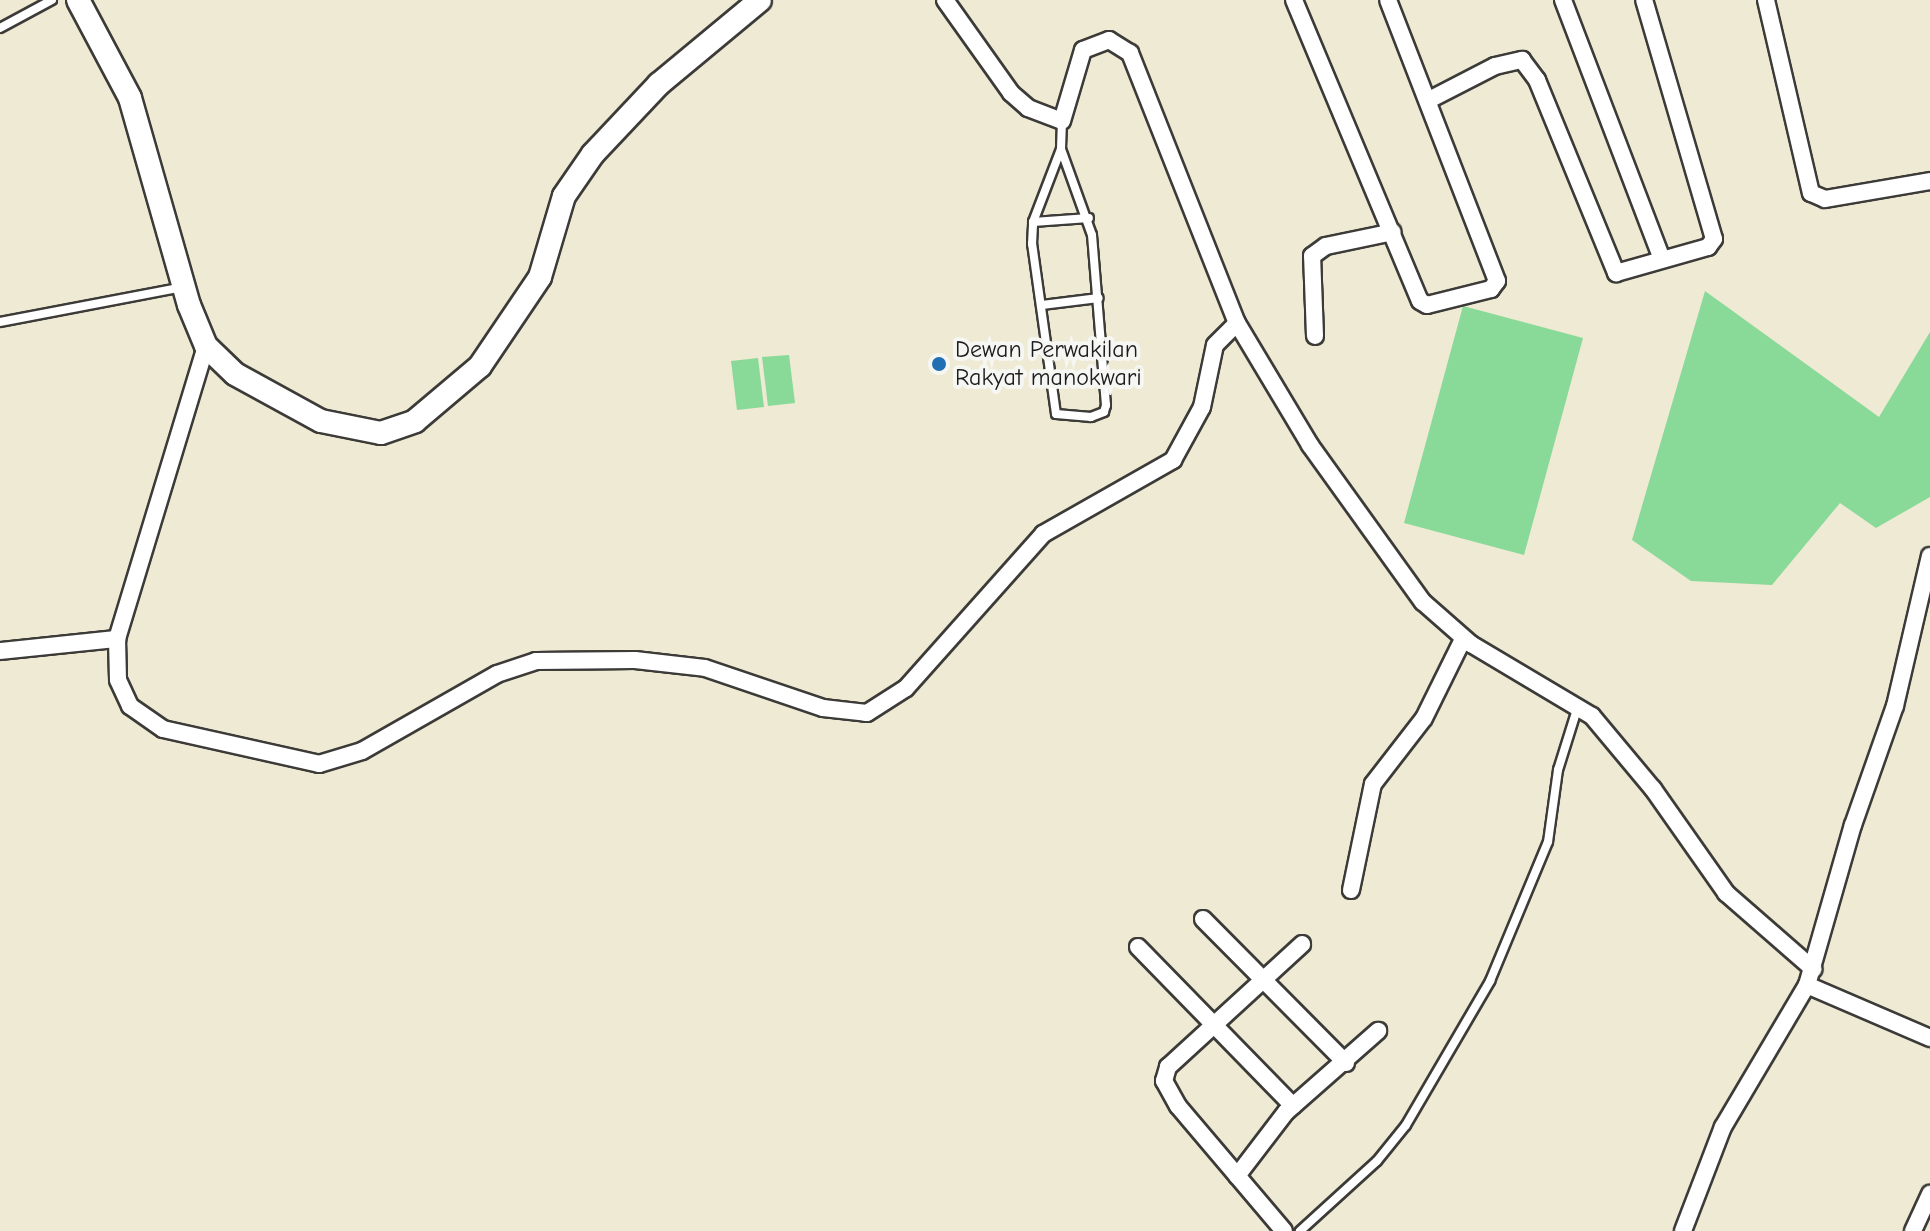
<!DOCTYPE html>
<html>
<head>
<meta charset="utf-8">
<style>
  body { margin:0 }
  #map { position:relative; width:1930px; height:1231px; overflow:hidden; background:#efead4; font-family:"Comic Neue",sans-serif }
  div>[style] { position:absolute }
  .green>* { inset:0; background:#89d998 }
  .roads { filter:drop-shadow(2px 0 #3c3b38) drop-shadow(-2px 0 #3c3b38) drop-shadow(0 2px #3c3b38) drop-shadow(0 -2px #3c3b38) }
  .lane>* { height:8px; margin:-4px; padding:0 4px; transform-origin:4px; border-radius:4px; background:#fff }
  .street>* { height:16px; margin:-8px; padding:0 8px; transform-origin:8px; border-radius:8px; background:#fff }
  .secondary>* { height:22px; margin:-11px; padding:0 11px; transform-origin:11px; border-radius:11px; background:#fff }
  .dots>* { width:22px; height:22px; translate:-50% -50%; box-sizing:border-box; border:4px solid #f6f6f2; border-radius:50% }
  span { translate:-50% -50%; white-space:nowrap; text-align:center; line-height:1.15; -webkit-text-stroke:8px #f6f6f2; paint-order:stroke }
  .poi-label { font-size:24px; color:#1c1c1c }
  .left { translate:0 -50%; text-align:left }
</style>
</head>
<body>
<div id="map">
  <div class="green">
    <div style="clip-path:polygon(1705px 291px,1879px 417px,1930px 332px,1930px 497px,1876px 528px,1840px 503px,1772px 585px,1691px 581px,1632px 540px)"></div>
    <div style="clip-path:polygon(1463px 306px,1583px 338px,1524px 555px,1404px 523px)"></div>
    <div style="clip-path:polygon(789px 355px,795px 403px,768px 406px,762px 357px)"></div>
    <div style="clip-path:polygon(758px 358px,764px 407px,737px 410px,731px 361px)"></div>
  </div>
  <div class="roads">
    <div class="lane">
      <div style="left:0;top:28px;width:59px;rotate:-28.3deg"></div>
      <div style="left:1061px;top:149px;width:91px;rotate:70.2deg"></div>
      <div style="left:1092px;top:235px;width:171px;rotate:85.3deg"></div>
      <div style="left:1106px;top:405px;width:7px;rotate:106deg"></div>
      <div style="left:1104px;top:412px;width:14px;rotate:159deg"></div>
      <div style="left:1091px;top:417px;width:35px;rotate:-175deg"></div>
      <div style="left:1056px;top:414px;width:172px;rotate:-98deg"></div>
      <div style="left:1032px;top:244px;width:22px;rotate:-87deg"></div>
      <div style="left:1033px;top:222px;width:78px;rotate:-69deg"></div>
      <div style="left:1061px;top:149px;width:28px;rotate:-88deg"></div>
      <div style="left:1033px;top:222px;width:56px;rotate:-4.1deg"></div>
      <div style="left:1042px;top:305px;width:57px;rotate:-7deg"></div>
      <div style="left:0;top:322px;width:186px;rotate:-10.8deg"></div>
      <div style="left:1300px;top:1231px;width:104px;rotate:-42.3deg"></div>
      <div style="left:1377px;top:1161px;width:46px;rotate:-51.1deg"></div>
      <div style="left:1406px;top:1125px;width:167px;rotate:-59.7deg"></div>
      <div style="left:1490px;top:981px;width:151px;rotate:-67.4deg"></div>
      <div style="left:1548px;top:842px;width:73px;rotate:-82.1deg"></div>
      <div style="left:1558px;top:770px;width:67px;rotate:-72.6deg"></div>
    </div>
    <div class="street">
      <div style="left:945px;top:0;width:114px;rotate:54.6deg"></div>
      <div style="left:1011px;top:93px;width:23px;rotate:41deg"></div>
      <div style="left:1028px;top:108px;width:36px;rotate:21deg"></div>
      <div style="left:1062px;top:121px;width:74px;rotate:-73.5deg"></div>
      <div style="left:1083px;top:50px;width:28px;rotate:-21deg"></div>
      <div style="left:1109px;top:40px;width:25px;rotate:32deg"></div>
      <div style="left:1130px;top:53px;width:290px;rotate:68.4deg"></div>
      <div style="left:1237px;top:323px;width:142px;rotate:59.1deg"></div>
      <div style="left:1310px;top:445px;width:193px;rotate:54.3deg"></div>
      <div style="left:1423px;top:602px;width:64px;rotate:41.2deg"></div>
      <div style="left:1471px;top:644px;width:141px;rotate:30.8deg"></div>
      <div style="left:1592px;top:716px;width:95px;rotate:50.1deg"></div>
      <div style="left:1653px;top:789px;width:127px;rotate:54.9deg"></div>
      <div style="left:1726px;top:893px;width:116px;rotate:41.1deg"></div>
      <div style="left:1294px;top:0;width:326px;rotate:67.3deg"></div>
      <div style="left:1420px;top:301px;width:8px;rotate:30deg"></div>
      <div style="left:1427px;top:305px;width:66px;rotate:-14deg"></div>
      <div style="left:1491px;top:289px;width:10px;rotate:-53deg"></div>
      <div style="left:1497px;top:281px;width:301px;rotate:-111.2deg"></div>
      <div style="left:1563px;top:0;width:275px;rotate:69.1deg"></div>
      <div style="left:1766px;top:0;width:198px;rotate:76.9deg"></div>
      <div style="left:1811px;top:193px;width:15px;rotate:23deg"></div>
      <div style="left:1825px;top:199px;width:107px;rotate:-9.7deg"></div>
      <div style="left:1429px;top:100px;width:74px;rotate:-27.3deg"></div>
      <div style="left:1495px;top:66px;width:28px;rotate:-13deg"></div>
      <div style="left:1522px;top:60px;width:25px;rotate:53deg"></div>
      <div style="left:1537px;top:80px;width:209px;rotate:67.7deg"></div>
      <div style="left:1616px;top:273px;width:96px;rotate:-15.8deg"></div>
      <div style="left:1708px;top:247px;width:10px;rotate:-53deg"></div>
      <div style="left:1714px;top:239px;width:249px;rotate:-106.3deg"></div>
      <div style="left:1315px;top:336px;width:80px;rotate:-92.1deg"></div>
      <div style="left:1312px;top:256px;width:17px;rotate:-36deg"></div>
      <div style="left:1326px;top:246px;width:68px;rotate:-11.8deg"></div>
      <div style="left:206px;top:346px;width:306px;rotate:106.9deg"></div>
      <div style="left:117px;top:639px;width:41px;rotate:88.6deg"></div>
      <div style="left:118px;top:680px;width:29px;rotate:65deg"></div>
      <div style="left:130px;top:706px;width:40px;rotate:34.9deg"></div>
      <div style="left:163px;top:729px;width:160px;rotate:12.6deg"></div>
      <div style="left:319px;top:764px;width:45px;rotate:-16.8deg"></div>
      <div style="left:362px;top:751px;width:155px;rotate:-29.7deg"></div>
      <div style="left:497px;top:674px;width:41px;rotate:-18.4deg"></div>
      <div style="left:536px;top:661px;width:99px;rotate:-0.6deg"></div>
      <div style="left:635px;top:660px;width:70px;rotate:6.5deg"></div>
      <div style="left:705px;top:668px;width:125px;rotate:18.7deg"></div>
      <div style="left:823px;top:708px;width:44px;rotate:6.5deg"></div>
      <div style="left:867px;top:713px;width:46px;rotate:-32.7deg"></div>
      <div style="left:906px;top:688px;width:206px;rotate:-48.3deg"></div>
      <div style="left:1043px;top:534px;width:150px;rotate:-29.6deg"></div>
      <div style="left:1173px;top:460px;width:60px;rotate:-61.3deg"></div>
      <div style="left:1202px;top:407px;width:63px;rotate:-78.2deg"></div>
      <div style="left:1215px;top:345px;width:31px;rotate:-45deg"></div>
      <div style="left:0;top:651px;width:118px;rotate:-5.9deg"></div>
      <div style="left:1351px;top:890px;width:108px;rotate:-78.3deg"></div>
      <div style="left:1373px;top:784px;width:83px;rotate:-52.3deg"></div>
      <div style="left:1424px;top:718px;width:88px;rotate:-63.7deg"></div>
      <div style="left:1203px;top:919px;width:203px;rotate:45.2deg"></div>
      <div style="left:1138px;top:947px;width:222px;rotate:45.7deg"></div>
      <div style="left:1807px;top:985px;width:134px;rotate:23.3deg"></div>
      <div style="left:1237px;top:1176px;width:81px;rotate:-52.6deg"></div>
      <div style="left:1286px;top:1112px;width:123px;rotate:-41.4deg"></div>
      <div style="left:1284px;top:1231px;width:164px;rotate:-130.3deg"></div>
      <div style="left:1178px;top:1106px;width:29px;rotate:-119deg"></div>
      <div style="left:1164px;top:1081px;width:15px;rotate:-74deg"></div>
      <div style="left:1168px;top:1067px;width:182px;rotate:-42.5deg"></div>
      <div style="left:1683px;top:1231px;width:111px;rotate:-69deg"></div>
      <div style="left:1723px;top:1127px;width:165px;rotate:-59.4deg"></div>
      <div style="left:1807px;top:985px;width:166px;rotate:-74deg"></div>
      <div style="left:1853px;top:825px;width:126px;rotate:-70.6deg"></div>
      <div style="left:1895px;top:706px;width:154px;rotate:-76.9deg"></div>
      <div style="left:1913px;top:1231px;width:41px;rotate:-65.3deg"></div>
    </div>
    <div class="secondary">
      <div style="left:78px;top:0;width:111px;rotate:62deg"></div>
      <div style="left:130px;top:98px;width:215px;rotate:74.1deg"></div>
      <div style="left:189px;top:305px;width:44px;rotate:67.5deg"></div>
      <div style="left:206px;top:346px;width:40px;rotate:44deg"></div>
      <div style="left:235px;top:374px;width:98px;rotate:28.7deg"></div>
      <div style="left:321px;top:421px;width:61px;rotate:11.3deg"></div>
      <div style="left:381px;top:433px;width:36px;rotate:-19deg"></div>
      <div style="left:415px;top:421px;width:85px;rotate:-40.2deg"></div>
      <div style="left:480px;top:366px;width:107px;rotate:-56deg"></div>
      <div style="left:540px;top:277px;width:84px;rotate:-73.5deg"></div>
      <div style="left:564px;top:196px;width:51px;rotate:-55.4deg"></div>
      <div style="left:593px;top:154px;width:96px;rotate:-46.7deg"></div>
      <div style="left:659px;top:84px;width:131px;rotate:-39.7deg"></div>
    </div>
  </div>
  <div class="dots">
    <div style="left:939px;top:364px;background:#1f6fb2"></div>
  </div>
  <div class="poi-label">
    <span class="left" style="left:955px;top:364px">Dewan Perwakilan<br>Rakyat manokwari</span>
  </div>
</div>
</body>
</html>
